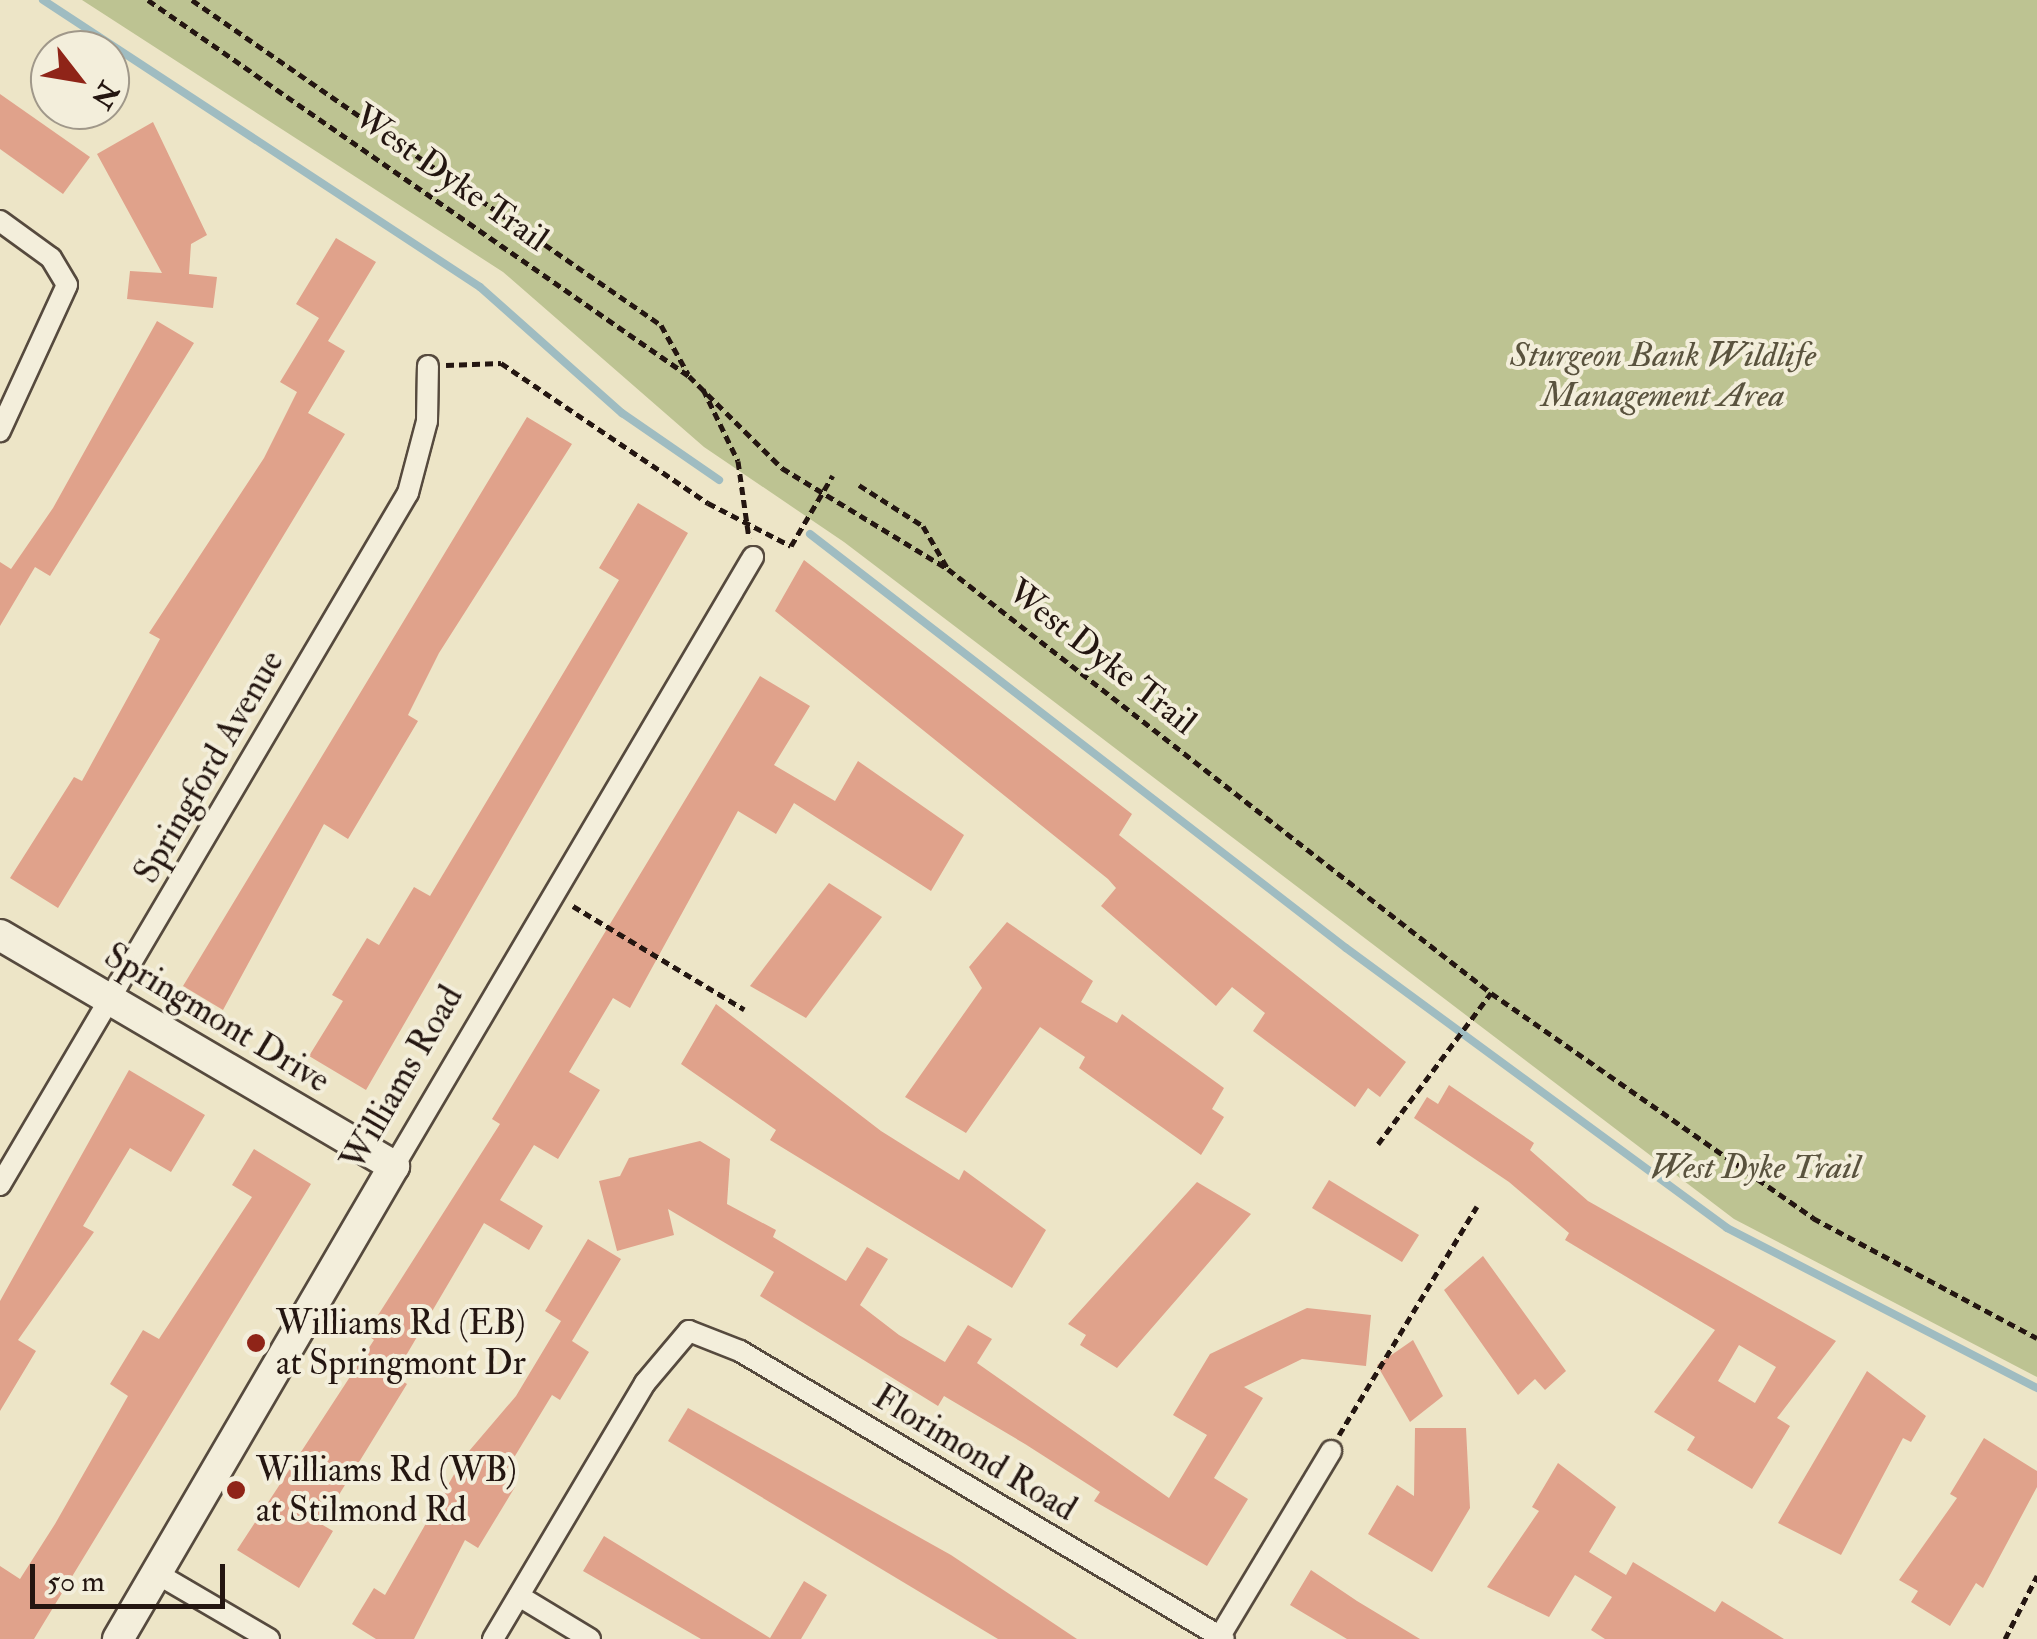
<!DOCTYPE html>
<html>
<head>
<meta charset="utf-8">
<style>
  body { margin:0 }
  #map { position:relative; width:2037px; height:1639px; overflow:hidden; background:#ede5c7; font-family:"IM FELL Double Pica",serif }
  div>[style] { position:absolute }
  .green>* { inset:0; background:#bdc392 }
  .stream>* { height:8px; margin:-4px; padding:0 4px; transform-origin:4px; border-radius:4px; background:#9fbcc1 }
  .building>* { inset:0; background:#e0a28b }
  .path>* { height:5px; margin-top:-2.5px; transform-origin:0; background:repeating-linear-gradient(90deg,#241611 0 8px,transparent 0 13px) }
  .roads { filter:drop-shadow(2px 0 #564a3e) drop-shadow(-2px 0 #564a3e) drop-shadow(0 2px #564a3e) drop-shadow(0 -2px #564a3e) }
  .street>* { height:20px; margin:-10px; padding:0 10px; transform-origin:10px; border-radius:10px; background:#f3eedb }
  .secondary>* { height:30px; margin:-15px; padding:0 15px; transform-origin:15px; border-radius:15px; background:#f3eedb }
  .dots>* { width:28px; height:28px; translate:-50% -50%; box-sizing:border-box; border:5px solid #f3eedb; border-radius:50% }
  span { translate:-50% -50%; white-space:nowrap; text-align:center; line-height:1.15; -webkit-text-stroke:8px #f3eedb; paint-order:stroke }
  .street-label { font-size:35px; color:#241611 }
  .park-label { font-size:35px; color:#5a533e; font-style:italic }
  .poi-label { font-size:35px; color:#241611 }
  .left { translate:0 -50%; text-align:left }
  .north { position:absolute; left:30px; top:30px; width:100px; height:100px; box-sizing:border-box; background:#f3eedb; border:2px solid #a0988a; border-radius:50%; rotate:121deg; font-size:28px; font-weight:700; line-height:40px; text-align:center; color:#241611 }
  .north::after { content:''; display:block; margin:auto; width:35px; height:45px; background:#8f2418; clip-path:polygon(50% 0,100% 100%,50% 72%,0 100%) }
  .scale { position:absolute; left:30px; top:1564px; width:195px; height:45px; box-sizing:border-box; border:5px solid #241611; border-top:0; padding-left:12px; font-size:30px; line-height:35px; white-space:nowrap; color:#241611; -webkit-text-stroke:8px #f3eedb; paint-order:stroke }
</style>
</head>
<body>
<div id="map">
  <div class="green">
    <div style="clip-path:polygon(82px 0,2037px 0,2037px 1377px,1734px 1219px,844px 542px,704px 447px,503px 272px)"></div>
  </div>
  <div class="stream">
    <div style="left:43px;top:0;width:523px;rotate:33.29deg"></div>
    <div style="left:480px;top:287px;width:190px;rotate:41.6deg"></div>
    <div style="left:622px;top:413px;width:118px;rotate:34.6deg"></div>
    <div style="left:810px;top:534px;width:677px;rotate:37.68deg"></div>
    <div style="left:1346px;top:948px;width:473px;rotate:36.3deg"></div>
    <div style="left:1727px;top:1228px;width:349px;rotate:27.3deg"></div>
  </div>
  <div class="building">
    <div style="clip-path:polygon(0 94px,90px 157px,63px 194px,0 149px)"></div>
    <div style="clip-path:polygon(153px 122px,207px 235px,191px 244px,189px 274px,217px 277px,213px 308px,127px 299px,130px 271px,162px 273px,97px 154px)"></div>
    <div style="clip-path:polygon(336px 238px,376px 262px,328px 341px,345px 351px,308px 413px,345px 434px,58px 908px,10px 878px,74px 777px,82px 781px,160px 639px,149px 633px,264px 458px,297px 392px,280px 382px,319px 318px,296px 304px)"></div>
    <div style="clip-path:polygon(157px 321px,194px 343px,50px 576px,35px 567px,0 626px,0 562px,11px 569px,53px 508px)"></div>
    <div style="clip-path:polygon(527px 417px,572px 444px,439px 653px,408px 715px,418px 721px,348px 839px,324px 824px,223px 1010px,183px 986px)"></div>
    <div style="clip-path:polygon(638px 503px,688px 533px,366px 1090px,309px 1056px,343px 1001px,332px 995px,367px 938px,379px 945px,414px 887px,430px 896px,619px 580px,599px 568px)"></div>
    <div style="clip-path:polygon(804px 560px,1132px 814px,1119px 835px,1406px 1062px,1380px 1097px,1368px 1088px,1355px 1107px,1253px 1031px,1265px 1013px,1232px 987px,1216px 1006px,1101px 906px,1116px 888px,1108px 879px,775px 611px)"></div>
    <div style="clip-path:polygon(760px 676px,810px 706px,774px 765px,835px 801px,858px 761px,964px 835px,931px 891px,794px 803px,776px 834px,738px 811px,630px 1008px,613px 998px,569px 1072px,600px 1090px,558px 1159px,534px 1145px,500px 1200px,543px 1226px,529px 1250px,484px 1223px,394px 1376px,407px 1384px,321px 1524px,333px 1531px,299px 1588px,237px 1550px,374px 1340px,366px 1334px,500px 1124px,492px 1119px)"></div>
    <div style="clip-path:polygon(829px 883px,882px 917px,806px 1018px,750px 986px)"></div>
    <div style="clip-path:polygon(1007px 922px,1093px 981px,1081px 1002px,1117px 1023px,1122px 1014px,1224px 1088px,1212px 1109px,1224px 1117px,1201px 1155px,1079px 1068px,1085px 1057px,1040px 1027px,966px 1133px,905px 1097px,982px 988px,969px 967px)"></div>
    <div style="clip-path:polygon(716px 1004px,881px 1131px,959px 1180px,964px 1170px,1046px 1230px,1012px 1288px,770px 1140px,776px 1130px,681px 1064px)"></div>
    <div style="clip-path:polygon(129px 1070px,205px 1115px,171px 1172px,130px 1148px,83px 1226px,94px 1232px,18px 1340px,36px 1351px,0 1411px,0 1301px)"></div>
    <div style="clip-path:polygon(evenodd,1449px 1085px,1534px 1143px,1530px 1150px,1588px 1201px,1836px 1341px,1777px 1418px,1790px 1426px,1752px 1489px,1687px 1450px,1695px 1437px,1654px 1412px,1715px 1330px,1565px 1240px,1569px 1233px,1509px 1182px,1414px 1118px,1427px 1097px,1438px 1104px,1449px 1085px,1739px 1345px,1776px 1367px,1755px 1403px,1718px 1381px,1739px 1345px)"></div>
    <div style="clip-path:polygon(700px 1141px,730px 1159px,727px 1204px,776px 1230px,773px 1237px,846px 1281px,867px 1247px,888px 1259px,860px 1305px,899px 1335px,945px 1362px,968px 1325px,992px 1339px,977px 1363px,1169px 1498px,1207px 1435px,1173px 1415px,1210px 1354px,1307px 1308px,1371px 1315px,1366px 1366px,1302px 1359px,1244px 1387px,1263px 1398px,1214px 1478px,1248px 1499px,1207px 1566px,1094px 1501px,1100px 1492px,1025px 1444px,944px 1396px,938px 1406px,760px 1296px,774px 1272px,668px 1209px,674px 1235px,617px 1251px,599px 1181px,620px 1176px,629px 1158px)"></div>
    <div style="clip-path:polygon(254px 1149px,311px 1184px,34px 1639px,0 1639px,0 1566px,20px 1579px,55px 1524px,128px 1396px,110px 1384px,143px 1330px,159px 1339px,252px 1197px,232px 1185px)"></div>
    <div style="clip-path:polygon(1329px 1180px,1419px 1235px,1402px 1262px,1312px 1208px)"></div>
    <div style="clip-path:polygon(1197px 1182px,1251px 1214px,1117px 1368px,1080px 1345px,1086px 1335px,1068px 1324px)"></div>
    <div style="clip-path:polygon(588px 1239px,621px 1259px,572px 1341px,589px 1352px,560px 1400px,552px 1395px,501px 1479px,515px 1487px,478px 1548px,465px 1540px,414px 1639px,376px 1639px,352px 1624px,374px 1588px,385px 1595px,464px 1457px,516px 1396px,561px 1321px,545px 1311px)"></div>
    <div style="clip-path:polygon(1483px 1256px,1566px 1371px,1545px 1390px,1535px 1379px,1518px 1395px,1444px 1290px)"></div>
    <div style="clip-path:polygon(1413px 1340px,1443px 1396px,1410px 1422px,1377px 1365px)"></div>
    <div style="clip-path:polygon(1867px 1371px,1926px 1416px,1911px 1442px,1903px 1438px,1841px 1555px,1778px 1523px)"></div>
    <div style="clip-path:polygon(688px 1408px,951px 1555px,1077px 1639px,998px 1639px,668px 1441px)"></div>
    <div style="clip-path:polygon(1415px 1428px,1466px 1428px,1470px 1508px,1432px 1572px,1368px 1534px,1397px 1485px,1414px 1496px)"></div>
    <div style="clip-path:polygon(1984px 1438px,2037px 1471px,2037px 1487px,1983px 1588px,1976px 1583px,1950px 1626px,1911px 1602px,1918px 1591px,1899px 1580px,1957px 1498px,1950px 1494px)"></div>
    <div style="clip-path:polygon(1558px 1463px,1616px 1507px,1589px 1552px,1626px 1575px,1633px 1562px,1715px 1612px,1722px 1601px,1784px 1639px,1605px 1639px,1591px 1630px,1612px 1597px,1575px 1575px,1549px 1617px,1487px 1587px,1539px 1511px,1532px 1507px)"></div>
    <div style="clip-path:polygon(604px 1536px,770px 1638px,804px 1581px,827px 1595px,801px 1639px,701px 1639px,583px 1571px)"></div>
    <div style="clip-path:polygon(1311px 1570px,1357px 1601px,1420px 1639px,1347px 1639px,1290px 1605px)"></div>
  </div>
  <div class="path">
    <div style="left:148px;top:0;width:659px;rotate:34.8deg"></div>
    <div style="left:689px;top:376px;width:131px;rotate:44.7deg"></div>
    <div style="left:782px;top:468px;width:194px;rotate:31.3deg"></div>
    <div style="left:948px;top:569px;width:689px;rotate:37.98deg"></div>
    <div style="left:1491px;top:993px;width:393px;rotate:34.9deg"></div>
    <div style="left:1813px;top:1218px;width:254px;rotate:28.2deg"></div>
    <div style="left:192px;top:0;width:571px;rotate:34.72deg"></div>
    <div style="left:661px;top:325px;width:56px;rotate:61.1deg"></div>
    <div style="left:446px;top:365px;width:55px;rotate:-2.1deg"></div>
    <div style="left:501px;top:363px;width:250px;rotate:34.1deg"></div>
    <div style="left:708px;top:503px;width:93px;rotate:27.4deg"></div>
    <div style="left:791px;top:546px;width:82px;rotate:-59.4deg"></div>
    <div style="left:703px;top:389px;width:80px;rotate:64.1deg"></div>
    <div style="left:738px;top:461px;width:78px;rotate:81.9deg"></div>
    <div style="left:859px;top:485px;width:76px;rotate:32.6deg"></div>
    <div style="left:923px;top:526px;width:50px;rotate:59.8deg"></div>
    <div style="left:573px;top:906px;width:200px;rotate:31.1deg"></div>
    <div style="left:1378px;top:1144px;width:189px;rotate:-53.2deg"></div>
    <div style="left:1339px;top:1435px;width:267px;rotate:-58.9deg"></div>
    <div style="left:2005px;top:1639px;width:71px;rotate:-63.1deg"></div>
  </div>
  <div class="roads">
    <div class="street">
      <div style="left:0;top:221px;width:63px;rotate:36deg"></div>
      <div style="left:51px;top:258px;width:31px;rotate:59deg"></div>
      <div style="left:67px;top:285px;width:161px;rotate:114.7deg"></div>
      <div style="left:394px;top:1166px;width:707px;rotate:-59.48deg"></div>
      <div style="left:0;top:1185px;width:803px;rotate:-59.48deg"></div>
      <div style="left:408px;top:493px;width:74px;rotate:-75.2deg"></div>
      <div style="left:427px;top:421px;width:55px;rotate:-89deg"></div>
      <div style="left:156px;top:1573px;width:131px;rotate:30.3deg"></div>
      <div style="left:519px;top:1596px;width:83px;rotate:31.2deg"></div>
      <div style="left:1220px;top:1636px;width:216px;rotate:-59deg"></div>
      <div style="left:493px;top:1639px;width:298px;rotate:-59.3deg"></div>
      <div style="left:645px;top:1383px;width:68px;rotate:-49.8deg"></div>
      <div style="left:689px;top:1331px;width:55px;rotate:21.4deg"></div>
      <div style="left:740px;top:1351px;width:563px;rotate:30.75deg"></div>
    </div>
    <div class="secondary">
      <div style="left:0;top:935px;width:457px;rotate:30.4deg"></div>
      <div style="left:394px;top:1166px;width:548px;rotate:120.26deg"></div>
    </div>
  </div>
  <div class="dots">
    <div style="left:256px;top:1343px;background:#8f2418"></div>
    <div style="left:236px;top:1490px;background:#8f2418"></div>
  </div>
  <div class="street-label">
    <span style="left:451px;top:178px;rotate:35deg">West Dyke Trail</span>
    <span style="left:1102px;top:657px;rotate:38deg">West Dyke Trail</span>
    <span style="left:209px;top:767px;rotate:-60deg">Springford Avenue</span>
    <span style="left:217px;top:1018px;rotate:31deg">Springmont Drive</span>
    <span style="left:402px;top:1078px;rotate:-60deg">Williams Road</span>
    <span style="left:975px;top:1453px;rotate:31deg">Florimond Road</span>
  </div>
  <div class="park-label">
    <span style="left:1663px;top:375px">Sturgeon Bank Wildlife<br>Management Area</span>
    <span style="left:1755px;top:1167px">West Dyke Trail</span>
  </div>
  <div class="poi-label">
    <span class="left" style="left:276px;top:1343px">Williams Rd (EB)<br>at Springmont Dr</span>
    <span class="left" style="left:256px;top:1490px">Williams Rd (WB)<br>at Stilmond Rd</span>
  </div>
  <div class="north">N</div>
  <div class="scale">50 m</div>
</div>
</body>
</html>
